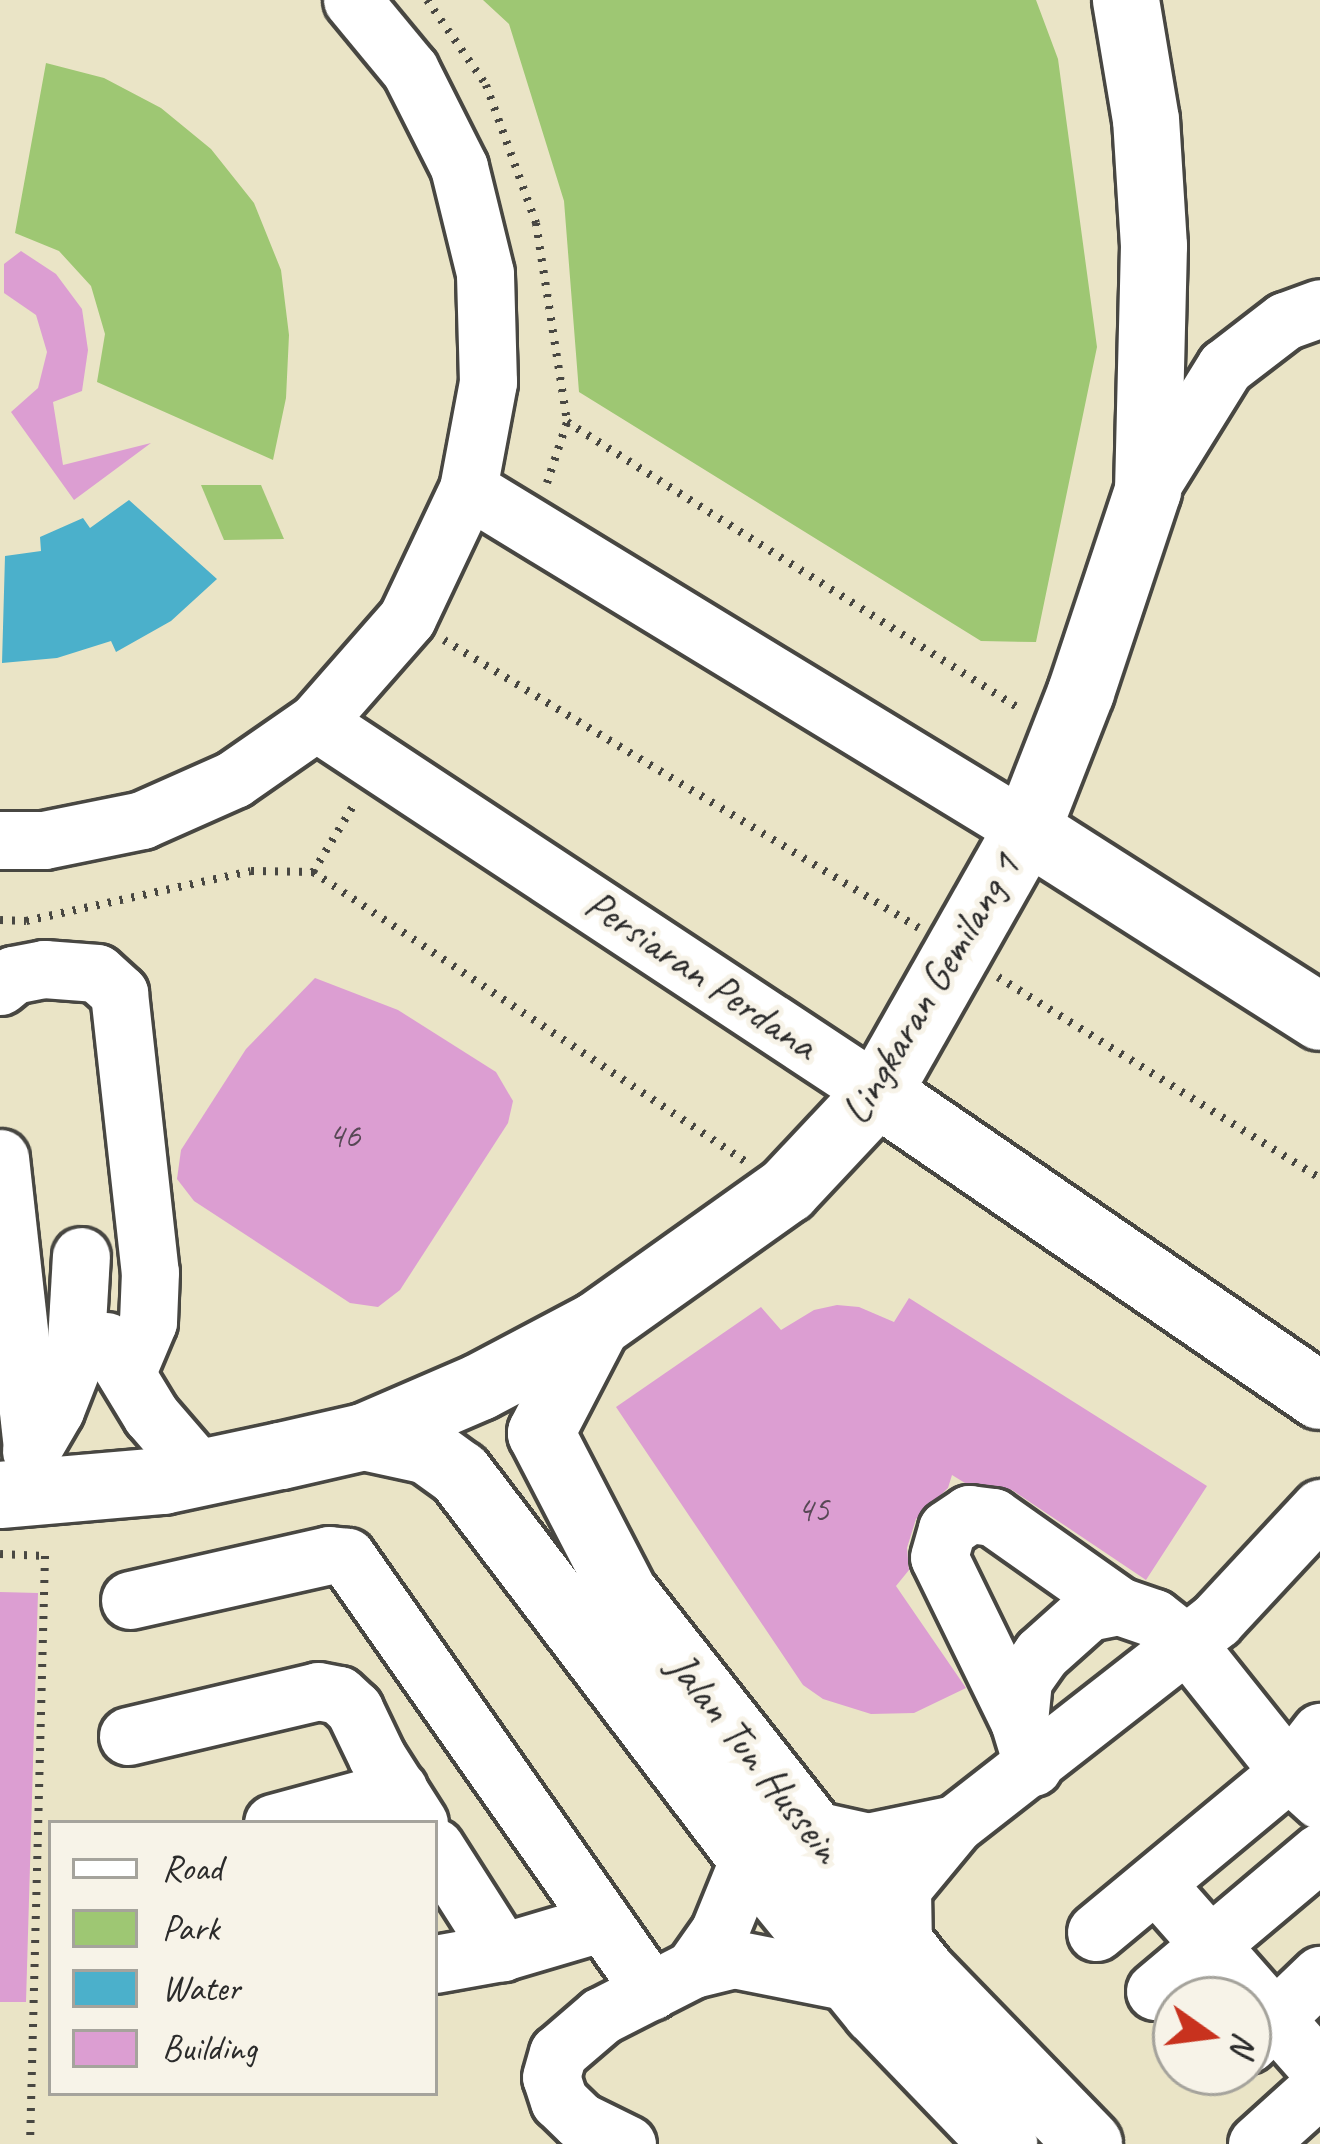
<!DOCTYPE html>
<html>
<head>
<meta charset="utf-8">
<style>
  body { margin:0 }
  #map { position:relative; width:1320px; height:2144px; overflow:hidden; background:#eae4c6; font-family:Caveat,sans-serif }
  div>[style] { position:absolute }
  .green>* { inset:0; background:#9ec773 }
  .water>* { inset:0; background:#4bb0cb }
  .building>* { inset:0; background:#dc9ed2 }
  .path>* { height:8px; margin-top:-4px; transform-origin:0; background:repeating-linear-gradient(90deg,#484742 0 3px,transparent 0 12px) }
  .roads { filter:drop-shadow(3px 0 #484742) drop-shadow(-3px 0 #484742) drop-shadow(0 3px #484742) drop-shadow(0 -3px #484742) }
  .minor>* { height:57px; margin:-28.5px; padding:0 28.5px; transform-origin:28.5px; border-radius:28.5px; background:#fff }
  .major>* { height:66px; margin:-33px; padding:0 33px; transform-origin:33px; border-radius:33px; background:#fff }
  span { translate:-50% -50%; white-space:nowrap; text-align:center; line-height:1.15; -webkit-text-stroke:10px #f7f3e8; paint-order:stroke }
  .number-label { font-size:36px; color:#574855 }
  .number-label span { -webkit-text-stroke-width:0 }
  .street-label { font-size:42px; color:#2b2b2b }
  .legend { position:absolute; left:48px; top:1820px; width:390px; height:276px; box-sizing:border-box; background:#f7f3e8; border:3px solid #a5a39c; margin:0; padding:15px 21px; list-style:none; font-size:36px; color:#2b2b2b }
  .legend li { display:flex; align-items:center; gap:24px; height:60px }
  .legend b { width:60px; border:3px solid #a5a39c }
  .north { position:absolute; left:1152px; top:1976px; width:120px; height:120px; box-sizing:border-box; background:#f7f3e8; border:3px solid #a5a39c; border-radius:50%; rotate:104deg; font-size:33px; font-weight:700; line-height:48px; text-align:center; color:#2b2b2b }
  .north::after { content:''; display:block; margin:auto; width:42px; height:54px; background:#c8321e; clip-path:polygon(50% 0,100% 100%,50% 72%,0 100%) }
</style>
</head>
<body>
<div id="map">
  <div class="green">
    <div style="clip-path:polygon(483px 0,1036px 0,1058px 59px,1097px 347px,1036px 642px,981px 641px,579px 392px,564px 201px,509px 24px)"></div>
    <div style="clip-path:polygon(46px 63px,104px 78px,161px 108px,211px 149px,254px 203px,281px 270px,289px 335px,286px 398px,273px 460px,97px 382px,105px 334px,91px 286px,59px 251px,15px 233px)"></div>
    <div style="clip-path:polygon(201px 485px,261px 485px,284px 539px,224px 540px)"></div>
  </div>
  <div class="water">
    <div style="clip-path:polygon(129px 500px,217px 579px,171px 621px,116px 652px,111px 641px,57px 658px,2px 663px,5px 556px,41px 551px,40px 537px,83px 518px,90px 528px)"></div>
  </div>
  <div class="building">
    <div style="clip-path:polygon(21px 251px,56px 274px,82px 309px,88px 350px,82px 391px,53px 402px,63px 465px,151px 443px,74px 500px,11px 412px,38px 388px,47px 352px,36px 315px,4px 293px,4px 264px)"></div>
    <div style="clip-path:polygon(315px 978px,398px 1010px,496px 1072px,513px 1101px,508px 1123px,400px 1290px,378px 1307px,350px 1303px,194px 1201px,177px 1179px,181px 1150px,246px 1049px)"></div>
    <div style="clip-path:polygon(909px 1298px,1207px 1486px,1146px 1580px,1012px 1490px,965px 1483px,952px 1475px,948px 1488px,916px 1519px,907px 1548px,909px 1570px,896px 1586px,966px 1688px,914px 1713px,871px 1714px,823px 1699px,803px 1685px,616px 1407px,761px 1307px,781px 1330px,814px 1310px,837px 1305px,859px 1307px,894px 1322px)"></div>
    <div style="clip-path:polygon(0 1592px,38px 1593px,26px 2002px,0 2002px)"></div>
  </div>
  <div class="path">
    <div style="left:427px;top:0;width:103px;rotate:55.2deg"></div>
    <div style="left:486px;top:85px;width:147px;rotate:70.1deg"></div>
    <div style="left:536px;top:223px;width:201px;rotate:81.1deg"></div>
    <div style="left:567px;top:422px;width:536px;rotate:32.36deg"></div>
    <div style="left:547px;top:483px;width:64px;rotate:-71.8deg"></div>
    <div style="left:444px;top:640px;width:555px;rotate:31.23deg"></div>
    <div style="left:313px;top:872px;width:81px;rotate:-58.7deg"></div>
    <div style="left:0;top:920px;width:26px;rotate:2deg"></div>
    <div style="left:26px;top:921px;width:230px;rotate:-12.5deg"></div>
    <div style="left:251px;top:871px;width:62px;rotate:0.9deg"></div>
    <div style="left:313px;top:872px;width:521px;rotate:33.81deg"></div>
    <div style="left:998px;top:977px;width:380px;rotate:32deg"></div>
    <div style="left:0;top:1554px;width:45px;rotate:2.5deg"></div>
    <div style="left:45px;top:1556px;width:588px;rotate:91.46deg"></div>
  </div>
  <div class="roads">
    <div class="minor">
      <div style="left:468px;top:489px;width:655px;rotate:31.38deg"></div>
      <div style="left:1148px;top:491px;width:146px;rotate:-58.2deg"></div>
      <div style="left:1225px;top:367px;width:76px;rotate:-37.5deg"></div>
      <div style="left:1285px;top:321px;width:37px;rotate:-20deg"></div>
      <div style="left:316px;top:722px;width:673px;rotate:33.43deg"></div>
      <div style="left:0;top:840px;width:44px"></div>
      <div style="left:44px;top:840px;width:100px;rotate:-11.5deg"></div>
      <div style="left:142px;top:820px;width:101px;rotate:-24deg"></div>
      <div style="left:234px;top:779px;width:100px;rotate:-34.8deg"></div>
      <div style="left:316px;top:722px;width:138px;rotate:-48.8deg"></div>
      <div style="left:407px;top:618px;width:143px;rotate:-64.7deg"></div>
      <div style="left:468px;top:489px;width:109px;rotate:-79.4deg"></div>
      <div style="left:488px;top:382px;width:109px;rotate:-91.6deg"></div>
      <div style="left:485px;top:273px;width:109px;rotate:-103.8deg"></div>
      <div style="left:459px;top:167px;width:109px;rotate:-116.8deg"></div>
      <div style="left:410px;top:70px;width:91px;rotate:-129.6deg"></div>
      <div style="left:0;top:986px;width:17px;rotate:-40deg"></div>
      <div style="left:13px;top:975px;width:32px;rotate:-11deg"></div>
      <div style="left:44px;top:969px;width:53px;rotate:4.3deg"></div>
      <div style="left:97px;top:973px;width:30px;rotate:42deg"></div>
      <div style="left:119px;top:993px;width:281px;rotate:83.7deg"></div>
      <div style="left:150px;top:1272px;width:50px;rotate:92.3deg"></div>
      <div style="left:148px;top:1322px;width:56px;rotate:112.9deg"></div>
      <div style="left:0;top:1158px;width:294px;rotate:83.7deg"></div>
      <div style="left:106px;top:1341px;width:87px;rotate:58.7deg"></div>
      <div style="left:151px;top:1415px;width:77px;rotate:49.2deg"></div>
      <div style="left:31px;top:1451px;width:48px;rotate:-59.7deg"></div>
      <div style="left:55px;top:1410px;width:55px;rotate:-68.6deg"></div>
      <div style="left:75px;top:1359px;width:103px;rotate:-86.7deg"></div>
      <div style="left:130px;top:1600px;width:204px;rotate:-12.7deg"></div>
      <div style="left:329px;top:1555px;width:18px;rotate:6deg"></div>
      <div style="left:347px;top:1557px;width:530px;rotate:54.99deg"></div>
      <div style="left:1019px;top:1721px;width:182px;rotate:-116deg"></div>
      <div style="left:939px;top:1557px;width:29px;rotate:-74deg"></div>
      <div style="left:947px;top:1529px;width:27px;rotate:-34deg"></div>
      <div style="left:969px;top:1514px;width:24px;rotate:7deg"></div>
      <div style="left:993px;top:1517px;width:154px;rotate:35.2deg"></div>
      <div style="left:128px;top:1736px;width:195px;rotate:-13.3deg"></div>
      <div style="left:318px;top:1691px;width:21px;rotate:11deg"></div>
      <div style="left:339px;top:1695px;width:21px;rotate:43deg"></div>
      <div style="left:354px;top:1709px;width:53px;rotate:64.4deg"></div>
      <div style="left:377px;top:1757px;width:78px;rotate:57.5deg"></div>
      <div style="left:1033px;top:1767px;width:48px;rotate:-106.9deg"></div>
      <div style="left:1019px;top:1721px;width:41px;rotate:-84.4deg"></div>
      <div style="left:1023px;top:1680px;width:32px;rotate:-55deg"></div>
      <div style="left:1041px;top:1654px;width:63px;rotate:-41.8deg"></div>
      <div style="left:1088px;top:1612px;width:32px;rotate:-11deg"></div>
      <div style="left:1119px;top:1606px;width:37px;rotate:19deg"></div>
      <div style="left:1154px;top:1618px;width:42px;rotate:38.2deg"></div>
      <div style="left:1187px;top:1644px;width:164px;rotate:51.4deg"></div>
      <div style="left:1289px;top:1772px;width:42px;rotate:42.1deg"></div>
      <div style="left:273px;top:1823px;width:130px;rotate:-15.2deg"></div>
      <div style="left:810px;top:1829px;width:59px;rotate:12.6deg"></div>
      <div style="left:868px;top:1842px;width:89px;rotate:-11.7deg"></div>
      <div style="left:435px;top:1847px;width:125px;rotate:57.5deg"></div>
      <div style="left:502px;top:1952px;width:105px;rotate:-16.5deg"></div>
      <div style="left:1158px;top:1886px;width:245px;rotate:48.6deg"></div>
      <div style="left:1096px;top:1932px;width:251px;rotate:-39.7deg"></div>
      <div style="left:1289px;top:1772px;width:51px;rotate:-52.2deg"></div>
      <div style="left:903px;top:1947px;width:59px;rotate:-91deg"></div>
      <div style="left:902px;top:1888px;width:83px;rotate:-50.4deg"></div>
      <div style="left:955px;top:1824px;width:331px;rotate:-38deg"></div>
      <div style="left:1216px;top:1620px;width:153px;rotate:-47.1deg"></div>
      <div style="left:435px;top:1964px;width:68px;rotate:-10.2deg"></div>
      <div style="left:693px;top:1969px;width:45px;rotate:-54.9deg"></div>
      <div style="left:719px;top:1932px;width:82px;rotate:-67.8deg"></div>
      <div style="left:1155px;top:1991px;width:216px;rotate:-40.1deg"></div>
      <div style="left:1248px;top:2044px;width:100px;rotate:-43.8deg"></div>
      <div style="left:627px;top:2144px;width:52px;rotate:-153.9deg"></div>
      <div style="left:580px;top:2121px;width:29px;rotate:-136deg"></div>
      <div style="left:559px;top:2101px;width:25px;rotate:-108deg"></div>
      <div style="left:551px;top:2077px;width:25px;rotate:-74deg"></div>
      <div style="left:558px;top:2053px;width:57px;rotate:-40.7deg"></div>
      <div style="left:601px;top:2016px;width:103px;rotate:-27.1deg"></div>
      <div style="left:693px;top:1969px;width:42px;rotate:-13.7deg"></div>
      <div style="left:734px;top:1959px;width:123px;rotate:11.2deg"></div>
      <div style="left:1257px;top:2144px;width:85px;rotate:-42.1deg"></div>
    </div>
    <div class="major">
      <div style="left:1027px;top:830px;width:348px;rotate:32.5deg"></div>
      <div style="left:878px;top:1093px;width:536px;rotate:34.43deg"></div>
      <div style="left:597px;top:1325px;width:122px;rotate:117.4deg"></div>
      <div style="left:541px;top:1433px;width:180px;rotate:62.6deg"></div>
      <div style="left:624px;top:1593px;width:481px;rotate:51.8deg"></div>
      <div style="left:921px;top:1971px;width:241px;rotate:45.8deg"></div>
      <div style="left:364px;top:1437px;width:66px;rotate:12.3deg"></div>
      <div style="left:428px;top:1451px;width:39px;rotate:36deg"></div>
      <div style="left:460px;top:1474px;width:480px;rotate:52.8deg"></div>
      <div style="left:750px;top:1856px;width:200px;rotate:50.9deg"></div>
      <div style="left:876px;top:2011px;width:185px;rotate:46.1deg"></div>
      <div style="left:0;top:1495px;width:164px;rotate:-4.9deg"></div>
      <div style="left:163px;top:1481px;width:121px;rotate:-12deg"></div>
      <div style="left:281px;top:1456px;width:85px;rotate:-12.9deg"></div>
      <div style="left:364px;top:1437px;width:126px;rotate:-23.3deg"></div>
      <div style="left:480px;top:1387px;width:132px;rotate:-27.9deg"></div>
      <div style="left:597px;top:1325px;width:233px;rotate:-35.4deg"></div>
      <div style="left:787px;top:1190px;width:133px;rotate:-46.8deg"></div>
      <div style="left:878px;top:1093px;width:302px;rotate:-60.5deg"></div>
      <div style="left:1027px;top:830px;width:148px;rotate:-68.6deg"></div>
      <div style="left:1081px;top:692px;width:212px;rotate:-71.6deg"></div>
      <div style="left:1148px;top:491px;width:245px;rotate:-88.6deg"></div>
      <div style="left:1154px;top:246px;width:126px;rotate:-93.6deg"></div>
      <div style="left:1146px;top:120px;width:122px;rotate:-99.5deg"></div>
    </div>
  </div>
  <div class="number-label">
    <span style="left:344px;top:1136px">46</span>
    <span style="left:813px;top:1510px">45</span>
  </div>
  <div class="street-label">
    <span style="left:701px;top:975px;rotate:34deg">Persiaran Perdana</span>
    <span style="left:931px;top:989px;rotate:-59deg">Lingkaran Gemilang 1</span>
    <span style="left:754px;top:1758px;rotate:52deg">Jalan Tun Hussein</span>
  </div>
  <ul class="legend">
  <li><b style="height:15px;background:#fff"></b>Road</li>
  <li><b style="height:33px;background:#9ec773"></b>Park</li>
  <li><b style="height:33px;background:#4bb0cb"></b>Water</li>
  <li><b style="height:33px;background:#dc9ed2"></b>Building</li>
  </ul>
  <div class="north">N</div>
</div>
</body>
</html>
